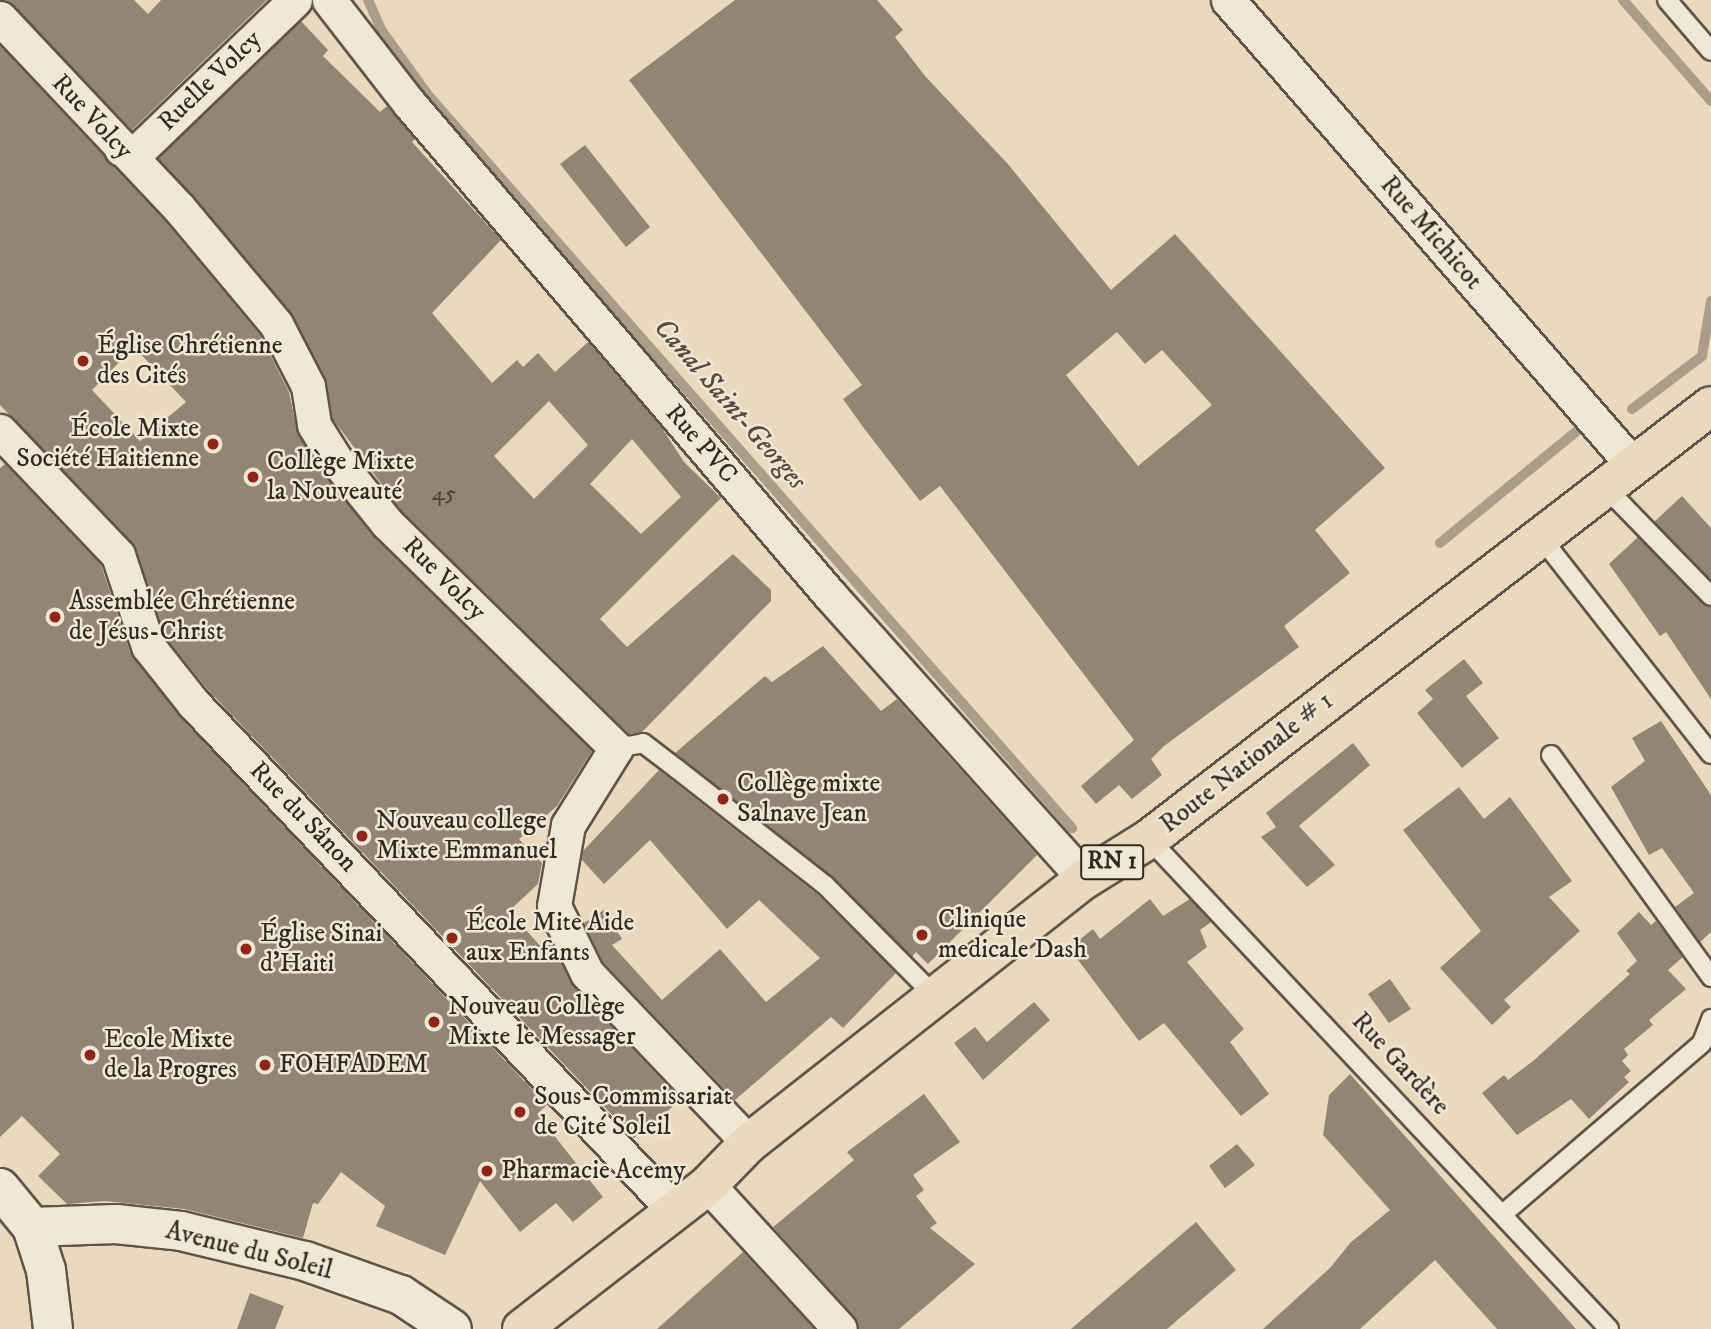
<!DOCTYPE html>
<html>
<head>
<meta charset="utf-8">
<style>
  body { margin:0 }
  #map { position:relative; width:1711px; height:1329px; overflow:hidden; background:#e9dabf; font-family:"IM FELL DW Pica",serif }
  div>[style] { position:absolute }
  .stream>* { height:10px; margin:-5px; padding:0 5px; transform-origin:5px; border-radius:5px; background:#ab9d89 }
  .building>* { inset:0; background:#928573 }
  .roads { filter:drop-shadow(2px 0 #605448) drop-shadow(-2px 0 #605448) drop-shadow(0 2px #605448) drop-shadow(0 -2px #605448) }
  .service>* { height:18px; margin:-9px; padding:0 9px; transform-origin:9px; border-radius:9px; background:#f1e7d5 }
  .minor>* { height:33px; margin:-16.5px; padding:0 16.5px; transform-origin:16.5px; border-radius:16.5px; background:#f1e7d5 }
  .secondary>* { height:38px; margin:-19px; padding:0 19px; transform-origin:19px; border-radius:19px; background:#f1e7d5 }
  .primary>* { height:38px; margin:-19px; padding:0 19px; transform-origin:19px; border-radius:19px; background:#e9dabf }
  .dots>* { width:19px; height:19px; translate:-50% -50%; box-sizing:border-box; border:4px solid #f1e7d5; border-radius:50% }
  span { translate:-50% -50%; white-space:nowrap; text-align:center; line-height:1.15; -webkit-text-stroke:5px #f1e7d5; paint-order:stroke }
  .number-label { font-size:23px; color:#4b3f36 }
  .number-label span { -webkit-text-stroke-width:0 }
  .shield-label span { padding:2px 5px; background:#f1e7d5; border:2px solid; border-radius:5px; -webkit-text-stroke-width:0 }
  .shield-label { font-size:24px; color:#332821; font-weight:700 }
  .street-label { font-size:26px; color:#332821 }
  .poi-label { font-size:26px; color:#332821 }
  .left { translate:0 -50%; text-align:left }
  .right { translate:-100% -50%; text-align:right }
  .water-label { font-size:28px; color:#574b40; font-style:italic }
</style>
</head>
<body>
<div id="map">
  <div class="stream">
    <div style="left:368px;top:0;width:34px;rotate:66deg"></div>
    <div style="left:382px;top:31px;width:79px;rotate:54.3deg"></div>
    <div style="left:428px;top:95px;width:976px;rotate:48.7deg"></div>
    <div style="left:1623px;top:0;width:134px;rotate:48.9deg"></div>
    <div style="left:1632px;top:409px;width:88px;rotate:-37.1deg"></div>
    <div style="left:1702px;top:356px;width:56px;rotate:-80.7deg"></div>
    <div style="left:1440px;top:543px;width:193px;rotate:-39.3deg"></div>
  </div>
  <div class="building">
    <div style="clip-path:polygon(6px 0,134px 0,148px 14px,161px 0,267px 0,132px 130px)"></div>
    <div style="clip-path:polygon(evenodd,735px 0,877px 0,903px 30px,895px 37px,925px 76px,1007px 163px,1111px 290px,1175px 234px,1385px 468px,1315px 530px,1350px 573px,1284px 626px,1299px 647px,1164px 746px,1151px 759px,1162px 775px,1132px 799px,1119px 785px,1096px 804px,1081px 786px,1134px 740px,940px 486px,920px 501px,863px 427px,843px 399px,862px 385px,629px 80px,735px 0,1117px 332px,1145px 364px,1162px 350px,1212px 405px,1138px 466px,1066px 375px,1117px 332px)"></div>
    <div style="clip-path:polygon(evenodd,301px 21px,328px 50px,323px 56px,380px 112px,387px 106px,415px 139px,412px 142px,501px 240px,432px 313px,492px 383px,517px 360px,523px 367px,538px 353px,555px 372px,588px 342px,662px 428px,684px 462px,721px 498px,600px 619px,627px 647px,733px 554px,771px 590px,771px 601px,642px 732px,629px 734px,401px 510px,332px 418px,325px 378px,291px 312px,158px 158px,301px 21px,549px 401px,588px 445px,534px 499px,494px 456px,549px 401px,301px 21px,632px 439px,681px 497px,641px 534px,590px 484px,632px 439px)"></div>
    <div style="clip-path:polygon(evenodd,0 46px,165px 221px,260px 335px,289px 392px,298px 435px,372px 535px,592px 751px,557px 806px,519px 839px,542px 863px,538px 884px,509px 911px,543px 949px,551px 943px,573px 986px,681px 1100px,634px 1138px,209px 691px,165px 637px,132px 542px,0 405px,0 46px,134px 347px,186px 402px,140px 441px,92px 390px,134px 347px)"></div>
    <div style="clip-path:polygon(585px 145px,650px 227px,626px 247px,560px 164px)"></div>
    <div style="clip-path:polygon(5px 464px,101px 565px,130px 652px,179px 716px,547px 1105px,537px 1114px,603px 1197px,573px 1222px,556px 1203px,520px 1232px,480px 1181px,445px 1255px,376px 1226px,385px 1206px,341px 1172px,318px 1204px,313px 1203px,303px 1238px,184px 1209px,105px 1201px,67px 1204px,38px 1176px,60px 1154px,22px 1116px,0 1137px,0 468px)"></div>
    <div style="clip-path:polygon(1682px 496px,1711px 528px,1711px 580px,1654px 522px)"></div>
    <div style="clip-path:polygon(1638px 537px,1711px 607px,1711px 699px,1666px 632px,1660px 636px,1609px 564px)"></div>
    <div style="clip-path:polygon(823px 646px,881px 711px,897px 699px,1037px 855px,928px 964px,916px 952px,912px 957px,832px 876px,675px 753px,765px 676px,772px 682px)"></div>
    <div style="clip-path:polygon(1464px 659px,1483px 683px,1466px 696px,1499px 738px,1462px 768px,1417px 713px,1433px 699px,1425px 690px)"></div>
    <div style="clip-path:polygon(1661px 721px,1711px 795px,1711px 932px,1700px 942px,1675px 907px,1694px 893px,1662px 848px,1649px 855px,1611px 787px,1645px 761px,1632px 738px)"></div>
    <div style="clip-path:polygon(1353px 743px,1370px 765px,1299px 826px,1335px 865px,1307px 887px,1261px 837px,1276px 827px,1266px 813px)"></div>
    <div style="clip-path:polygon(659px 770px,817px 894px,896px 973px,843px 1028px,831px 1017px,735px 1100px,603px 962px,584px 923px,604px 910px,622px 939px,612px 945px,662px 1000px,720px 949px,766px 1002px,820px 958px,759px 900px,727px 929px,650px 840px,604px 884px,582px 860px,583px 851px)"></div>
    <div style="clip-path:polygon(1459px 787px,1484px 819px,1510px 797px,1572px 881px,1549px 897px,1580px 931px,1504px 1000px,1511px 1007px,1492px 1025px,1440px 968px,1481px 931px,1403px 830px)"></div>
    <div style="clip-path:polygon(1150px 899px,1163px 916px,1190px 899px,1211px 922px,1200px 930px,1207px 947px,1187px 962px,1244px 1029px,1230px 1042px,1269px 1094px,1241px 1116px,1164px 1023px,1139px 1041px,1069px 948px,1093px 929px,1100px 939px)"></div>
    <div style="clip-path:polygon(1639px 912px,1651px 925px,1656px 921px,1683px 957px,1668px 970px,1686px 989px,1649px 1020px,1653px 1025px,1624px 1049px,1628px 1055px,1622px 1061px,1631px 1071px,1624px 1077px,1629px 1082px,1589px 1119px,1571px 1099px,1517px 1135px,1482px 1093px,1504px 1075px,1508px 1080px,1533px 1061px,1630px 974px,1626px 971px,1637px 961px,1617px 933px)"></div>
    <div style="clip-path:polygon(1390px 979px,1411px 1009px,1389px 1023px,1368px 994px)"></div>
    <div style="clip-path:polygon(1034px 1002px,1050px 1020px,983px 1080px,954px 1043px,975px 1027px,987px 1042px)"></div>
    <div style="clip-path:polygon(1350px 1074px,1576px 1329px,1497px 1329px,1435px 1260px,1360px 1329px,1263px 1329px,1331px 1267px,1350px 1243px,1390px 1210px,1323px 1135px,1329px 1095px)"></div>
    <div style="clip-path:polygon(924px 1094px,960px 1142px,913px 1175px,924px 1190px,916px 1196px,937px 1223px,930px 1228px,975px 1264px,899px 1329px,859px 1329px,854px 1316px,773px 1227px,854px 1160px,847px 1152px)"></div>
    <div style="clip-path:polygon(1237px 1144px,1255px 1165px,1225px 1188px,1209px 1166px)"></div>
    <div style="clip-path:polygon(1196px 1222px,1236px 1270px,1194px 1306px,1167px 1329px,1071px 1329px)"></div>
    <div style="clip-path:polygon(743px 1252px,814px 1329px,657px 1329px)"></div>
    <div style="clip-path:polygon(250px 1293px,284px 1306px,275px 1329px,237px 1329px)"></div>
  </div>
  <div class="roads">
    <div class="service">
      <div style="left:1667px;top:0;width:67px;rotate:49.2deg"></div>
      <div style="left:1604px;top:486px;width:153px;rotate:45.8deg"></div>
      <div style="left:1539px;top:535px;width:278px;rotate:51.9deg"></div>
      <div style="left:616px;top:748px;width:27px;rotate:-10deg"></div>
      <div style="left:643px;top:743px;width:43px;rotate:37.4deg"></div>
      <div style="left:677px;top:769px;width:188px;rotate:38.1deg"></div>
      <div style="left:825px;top:885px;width:158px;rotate:45.3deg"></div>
      <div style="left:1551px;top:755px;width:274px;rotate:54.2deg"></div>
      <div style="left:1149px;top:839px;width:672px;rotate:46.81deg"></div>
      <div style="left:1504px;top:1213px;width:261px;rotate:-40.6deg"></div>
      <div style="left:1702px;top:1043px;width:26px;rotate:-69deg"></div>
    </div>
    <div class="minor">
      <div style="left:329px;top:0;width:130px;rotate:52.2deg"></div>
      <div style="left:409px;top:103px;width:648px;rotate:49.45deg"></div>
      <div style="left:830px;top:595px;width:382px;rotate:48.1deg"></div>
      <div style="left:1228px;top:0;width:617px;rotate:48.95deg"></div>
      <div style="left:0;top:18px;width:261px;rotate:46.7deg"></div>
      <div style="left:179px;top:208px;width:151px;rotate:50.1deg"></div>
      <div style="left:276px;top:324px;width:70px;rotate:62.7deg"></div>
      <div style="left:308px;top:386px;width:39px;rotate:81deg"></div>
      <div style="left:314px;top:425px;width:36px;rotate:58deg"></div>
      <div style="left:333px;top:456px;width:86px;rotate:51.1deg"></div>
      <div style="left:387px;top:523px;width:321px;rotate:44.5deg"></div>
      <div style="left:616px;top:748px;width:91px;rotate:121.9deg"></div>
      <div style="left:568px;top:825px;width:82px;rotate:99.8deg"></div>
      <div style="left:554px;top:906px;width:75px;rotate:63.8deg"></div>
      <div style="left:587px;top:973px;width:235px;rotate:46.4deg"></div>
      <div style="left:121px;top:149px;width:16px;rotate:11deg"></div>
      <div style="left:137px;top:152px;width:219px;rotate:-43.9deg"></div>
      <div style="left:0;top:431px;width:171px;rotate:46.4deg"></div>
      <div style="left:118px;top:555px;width:96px;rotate:71.8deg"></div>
      <div style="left:148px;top:646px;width:74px;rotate:51.6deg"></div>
      <div style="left:194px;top:704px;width:696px;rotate:46.51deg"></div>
      <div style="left:708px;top:1185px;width:195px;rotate:47.5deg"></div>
    </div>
    <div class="secondary">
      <div style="left:0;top:1188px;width:50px;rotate:50.6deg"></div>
      <div style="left:32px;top:1227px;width:45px;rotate:72deg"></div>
      <div style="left:46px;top:1270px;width:59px;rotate:83.2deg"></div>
      <div style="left:32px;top:1227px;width:84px;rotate:-2deg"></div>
      <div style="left:116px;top:1224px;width:65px;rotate:6.1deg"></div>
      <div style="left:181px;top:1231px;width:128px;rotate:13.6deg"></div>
      <div style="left:305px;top:1261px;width:102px;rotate:19.5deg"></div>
      <div style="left:401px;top:1295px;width:61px;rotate:33.7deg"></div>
    </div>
    <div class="primary">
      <div style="left:522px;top:1329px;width:235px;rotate:-37.7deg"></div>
      <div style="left:708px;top:1185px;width:59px;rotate:-45.7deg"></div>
      <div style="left:749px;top:1143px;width:427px;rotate:-38.2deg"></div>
      <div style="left:1085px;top:879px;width:75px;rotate:-32deg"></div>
      <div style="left:1149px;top:839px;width:709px;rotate:-37.61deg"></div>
    </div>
  </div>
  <div class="dots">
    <div style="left:83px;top:361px;background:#8f2418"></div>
    <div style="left:213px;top:444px;background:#8f2418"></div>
    <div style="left:253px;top:477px;background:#8f2418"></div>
    <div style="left:55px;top:617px;background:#8f2418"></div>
    <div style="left:723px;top:799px;background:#8f2418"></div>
    <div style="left:362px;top:836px;background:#8f2418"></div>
    <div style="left:922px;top:935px;background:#8f2418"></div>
    <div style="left:452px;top:938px;background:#8f2418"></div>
    <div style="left:246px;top:949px;background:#8f2418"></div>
    <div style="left:434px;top:1022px;background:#8f2418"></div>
    <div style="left:90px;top:1055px;background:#8f2418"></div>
    <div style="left:265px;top:1065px;background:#8f2418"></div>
    <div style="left:520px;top:1112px;background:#8f2418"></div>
    <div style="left:487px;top:1171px;background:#8f2418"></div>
  </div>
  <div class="number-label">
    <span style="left:444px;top:494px">45</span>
  </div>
  <div class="shield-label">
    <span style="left:1112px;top:862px">RN 1</span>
  </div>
  <div class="street-label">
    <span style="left:210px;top:81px;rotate:-44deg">Ruelle Volcy</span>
    <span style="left:92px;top:117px;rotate:47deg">Rue Volcy</span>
    <span style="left:1431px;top:233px;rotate:49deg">Rue Michicot</span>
    <span style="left:701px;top:444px;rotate:49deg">Rue PVC</span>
    <span style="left:444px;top:579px;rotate:45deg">Rue Volcy</span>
    <span style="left:1247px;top:763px;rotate:-38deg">Route Nationale # 1</span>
    <span style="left:303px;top:817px;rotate:46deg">Rue du Sânon</span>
    <span style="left:1400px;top:1064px;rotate:47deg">Rue Gardère</span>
    <span style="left:249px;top:1251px;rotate:14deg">Avenue du Soleil</span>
  </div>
  <div class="poi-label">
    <span class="left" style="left:97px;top:361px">Église Chrétienne<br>des Cités</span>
    <span class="right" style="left:199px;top:444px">École Mixte<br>Société Haitienne</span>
    <span class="left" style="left:267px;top:477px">Collège Mixte<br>la Nouveauté</span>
    <span class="left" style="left:69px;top:617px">Assemblée Chrétienne<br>de Jésus-Christ</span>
    <span class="left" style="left:737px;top:799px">Collège mixte<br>Salnave Jean</span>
    <span class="left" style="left:376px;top:836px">Nouveau college<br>Mixte Emmanuel</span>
    <span class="left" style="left:938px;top:935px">Clinique<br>medicale Dash</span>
    <span class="left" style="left:466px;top:938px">École Mite Aide<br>aux Enfants</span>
    <span class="left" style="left:260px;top:949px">Église Sinai<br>d'Haiti</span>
    <span class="left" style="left:448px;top:1022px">Nouveau Collège<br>Mixte le Messager</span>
    <span class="left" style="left:104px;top:1055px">Ecole Mixte<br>de la Progres</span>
    <span class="left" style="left:279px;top:1065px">FOHFADEM</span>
    <span class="left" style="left:534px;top:1112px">Sous-Commissariat<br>de Cité Soleil</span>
    <span class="left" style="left:501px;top:1171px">Pharmacie Acemy</span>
  </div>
  <div class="water-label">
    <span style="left:730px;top:404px;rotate:49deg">Canal Saint-Georges</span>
  </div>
</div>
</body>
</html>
